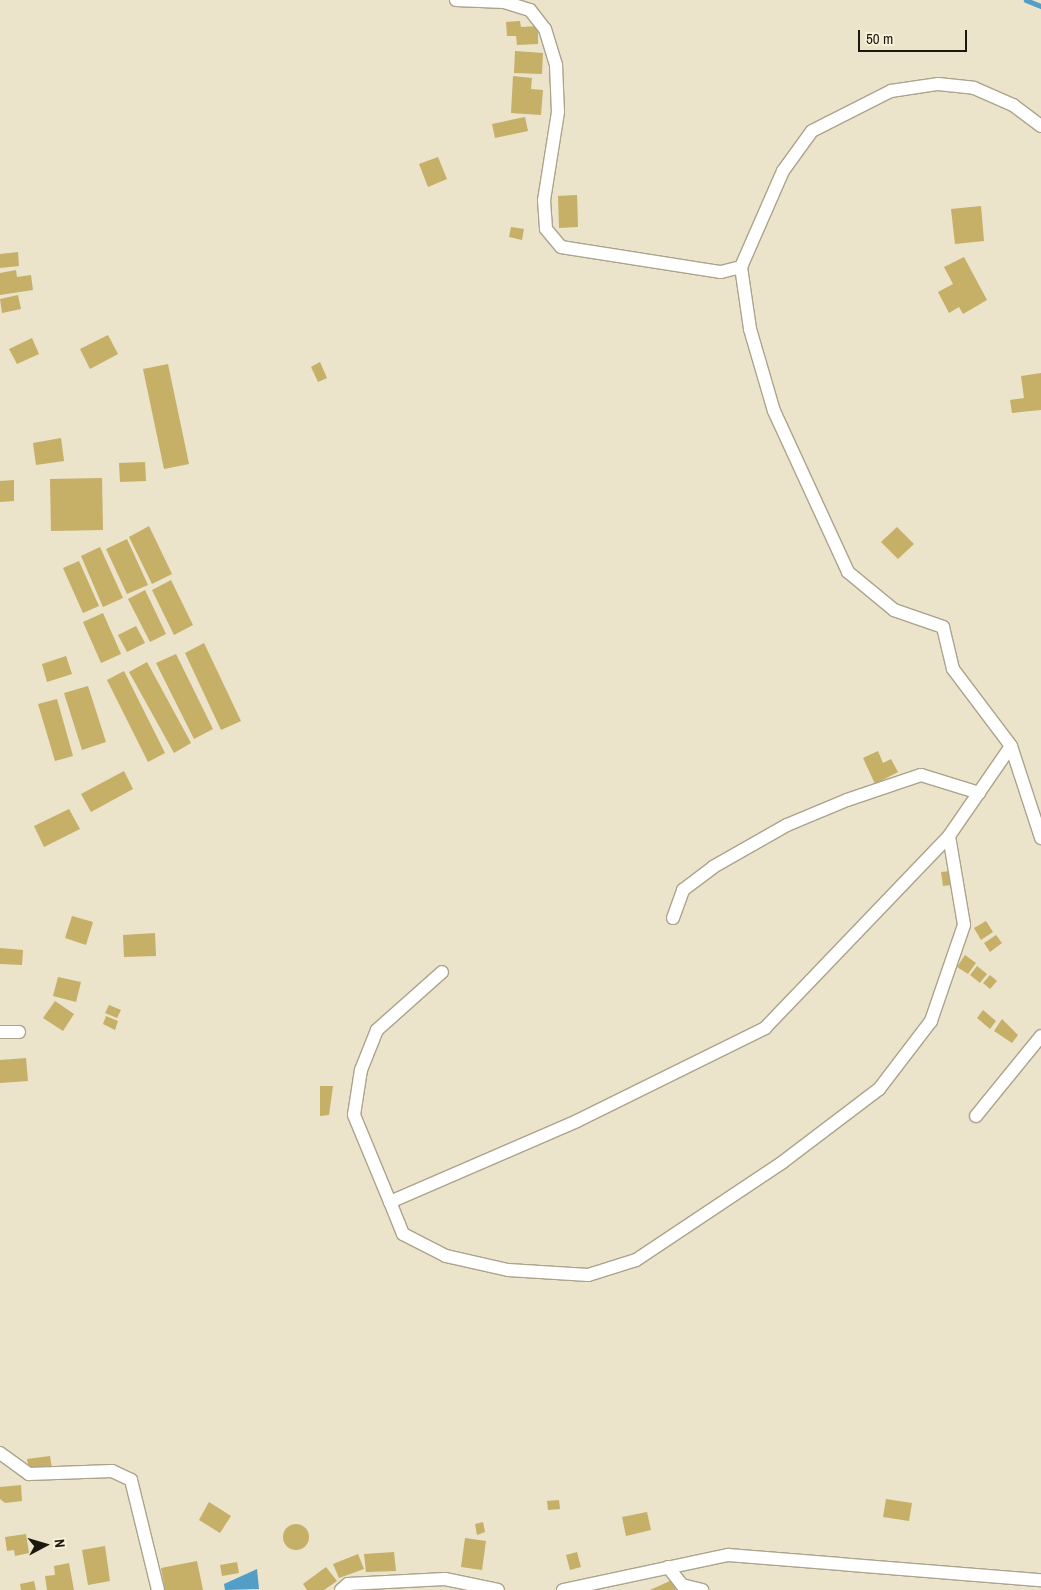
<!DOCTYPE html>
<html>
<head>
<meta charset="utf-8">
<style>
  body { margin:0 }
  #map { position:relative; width:1041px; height:1590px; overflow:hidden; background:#ebe3ca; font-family:"Archivo Narrow",sans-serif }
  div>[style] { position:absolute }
  .water>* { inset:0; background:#539ec6 }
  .stream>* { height:4.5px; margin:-2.25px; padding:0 2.25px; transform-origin:2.25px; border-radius:2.25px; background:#539ec6 }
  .building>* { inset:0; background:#c6af67 }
  .round { border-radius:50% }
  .roads { filter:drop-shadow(1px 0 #aba38c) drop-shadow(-1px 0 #aba38c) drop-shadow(0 1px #aba38c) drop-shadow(0 -1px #aba38c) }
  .minor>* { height:12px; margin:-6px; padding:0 6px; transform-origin:6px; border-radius:6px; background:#fff }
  span { translate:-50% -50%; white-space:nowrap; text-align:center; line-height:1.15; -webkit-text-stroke:4px #f8f0d7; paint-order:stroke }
  .north { position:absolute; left:20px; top:1520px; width:50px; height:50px; -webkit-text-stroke:4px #f8f0d7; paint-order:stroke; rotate:84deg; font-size:14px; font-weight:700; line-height:20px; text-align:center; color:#1b1810 }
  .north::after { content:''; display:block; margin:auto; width:18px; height:22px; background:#1b1810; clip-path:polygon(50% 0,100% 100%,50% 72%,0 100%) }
  .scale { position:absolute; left:858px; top:30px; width:109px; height:22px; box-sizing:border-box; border:2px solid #1b1810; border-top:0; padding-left:6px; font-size:15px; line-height:18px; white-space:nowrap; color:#1b1810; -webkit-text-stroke:4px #f8f0d7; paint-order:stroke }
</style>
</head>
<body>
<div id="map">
  <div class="water">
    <div style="clip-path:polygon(257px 1569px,259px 1589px,225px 1590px,224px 1584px)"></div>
  </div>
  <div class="stream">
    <div style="left:1026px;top:0;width:16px;rotate:22deg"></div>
  </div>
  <div class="building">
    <div style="clip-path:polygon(520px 21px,521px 27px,538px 26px,538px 44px,517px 45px,516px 36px,507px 36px,506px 22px)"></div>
    <div style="clip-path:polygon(515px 51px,543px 53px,542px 74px,514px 73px)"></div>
    <div style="clip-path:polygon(513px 76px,532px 78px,531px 89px,543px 90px,541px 115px,511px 113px)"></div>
    <div style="clip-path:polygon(525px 117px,528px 131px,495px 138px,492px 124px)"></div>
    <div style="clip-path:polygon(438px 157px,447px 179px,428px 187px,419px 164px)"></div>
    <div style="clip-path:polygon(577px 195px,578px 227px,559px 228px,558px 196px)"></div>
    <div style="clip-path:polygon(981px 206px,984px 241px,955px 244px,951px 209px)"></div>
    <div style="clip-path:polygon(511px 227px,524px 229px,522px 240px,509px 237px)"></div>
    <div style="clip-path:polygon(18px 252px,19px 266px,0 268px,0 254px)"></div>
    <div style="clip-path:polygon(964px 257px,987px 300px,963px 314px,959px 307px,949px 313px,938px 292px,953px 284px,944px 267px)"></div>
    <div style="clip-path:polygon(16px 270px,17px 277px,31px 275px,33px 290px,0 295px,0 273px)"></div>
    <div style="clip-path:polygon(18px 295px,21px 309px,2px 313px,0 299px)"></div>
    <div style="clip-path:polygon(108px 335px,118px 354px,90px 369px,80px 349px)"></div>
    <div style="clip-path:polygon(32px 338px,39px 354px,17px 364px,9px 349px)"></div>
    <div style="clip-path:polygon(320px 362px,327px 378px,318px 382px,311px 367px)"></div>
    <div style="clip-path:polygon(168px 364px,189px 464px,164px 469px,143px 369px)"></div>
    <div style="clip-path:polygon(1041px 373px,1041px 410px,1012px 413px,1010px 400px,1024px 398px,1021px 376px)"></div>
    <div style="clip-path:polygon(61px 438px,64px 461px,36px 465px,33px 443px)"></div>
    <div style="clip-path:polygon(145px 462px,146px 481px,120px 482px,119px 463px)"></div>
    <div style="clip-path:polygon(102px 478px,103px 530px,51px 531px,50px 479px)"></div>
    <div style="clip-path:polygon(14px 480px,14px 501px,0 502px,0 481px)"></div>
    <div style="clip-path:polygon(149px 526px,172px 574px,152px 584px,129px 537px)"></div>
    <div style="clip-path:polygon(897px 527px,914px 544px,898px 559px,881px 542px)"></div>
    <div style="clip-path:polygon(127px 539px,148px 585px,127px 594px,106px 549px)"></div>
    <div style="clip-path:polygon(100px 547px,123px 598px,103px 607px,81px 556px)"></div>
    <div style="clip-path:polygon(79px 561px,99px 606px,83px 613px,63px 568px)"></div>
    <div style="clip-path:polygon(171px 580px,193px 625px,174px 635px,152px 590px)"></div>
    <div style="clip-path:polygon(145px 590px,166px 634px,150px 642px,128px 599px)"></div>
    <div style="clip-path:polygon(103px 613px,121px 654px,101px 663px,83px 622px)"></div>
    <div style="clip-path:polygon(136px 626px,145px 643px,127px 652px,118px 635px)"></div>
    <div style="clip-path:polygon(204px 643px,241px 721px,221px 730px,185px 653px)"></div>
    <div style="clip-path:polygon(176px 654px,213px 729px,194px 739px,156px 663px)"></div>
    <div style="clip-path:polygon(66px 656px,72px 674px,47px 682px,42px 664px)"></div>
    <div style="clip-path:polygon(147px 662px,191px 743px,174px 753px,129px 672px)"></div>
    <div style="clip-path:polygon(124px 671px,165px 753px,148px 762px,107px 680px)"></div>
    <div style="clip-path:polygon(88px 686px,106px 742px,82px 750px,64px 693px)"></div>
    <div style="clip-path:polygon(57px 699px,73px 756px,55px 761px,38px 704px)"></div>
    <div style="clip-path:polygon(878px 751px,883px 763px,891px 759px,898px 772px,875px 784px,863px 758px)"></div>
    <div style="clip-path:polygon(124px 771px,133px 789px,91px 812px,81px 794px)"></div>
    <div style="clip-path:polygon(69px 809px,80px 829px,44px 847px,34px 826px)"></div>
    <div style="clip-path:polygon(950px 871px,951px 885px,943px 886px,941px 872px)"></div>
    <div style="clip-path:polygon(72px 916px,93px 922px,86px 945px,65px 938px)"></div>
    <div style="clip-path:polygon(986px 921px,993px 932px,981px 940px,974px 928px)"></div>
    <div style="clip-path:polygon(155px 933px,156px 956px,124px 957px,123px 935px)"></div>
    <div style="clip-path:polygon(996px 935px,1002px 943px,990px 952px,984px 943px)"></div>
    <div style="clip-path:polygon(0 948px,23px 950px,22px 965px,0 964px)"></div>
    <div style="clip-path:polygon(965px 955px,976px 963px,968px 974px,957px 967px)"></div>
    <div style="clip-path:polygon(977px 966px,987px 974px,980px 983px,970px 975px)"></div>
    <div style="clip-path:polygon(990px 975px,997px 981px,990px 989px,983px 983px)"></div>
    <div style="clip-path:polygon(58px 977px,81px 982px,76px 1002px,53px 996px)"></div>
    <div style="clip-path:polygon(55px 1001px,74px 1014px,63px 1031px,43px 1018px)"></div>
    <div style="clip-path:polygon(109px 1005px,121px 1010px,117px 1018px,105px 1013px)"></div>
    <div style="clip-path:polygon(983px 1010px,996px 1021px,990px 1029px,977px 1018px)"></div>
    <div style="clip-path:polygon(106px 1016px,118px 1021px,115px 1030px,103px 1024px)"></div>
    <div style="clip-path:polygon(1002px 1019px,1018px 1035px,1012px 1043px,994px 1031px)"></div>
    <div style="clip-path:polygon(26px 1058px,28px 1081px,0 1083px,0 1060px)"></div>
    <div style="clip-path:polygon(320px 1086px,333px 1086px,329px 1115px,320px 1116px)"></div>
    <div style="clip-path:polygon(50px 1456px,52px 1468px,29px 1471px,27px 1459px)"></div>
    <div style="clip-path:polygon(21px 1485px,22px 1501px,5px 1503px,0 1499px,0 1487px)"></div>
    <div style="clip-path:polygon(886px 1499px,912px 1503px,909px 1521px,883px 1517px)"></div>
    <div style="clip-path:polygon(559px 1500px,560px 1509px,548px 1510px,547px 1501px)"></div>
    <div style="clip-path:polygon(209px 1502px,231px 1516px,220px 1533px,199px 1520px)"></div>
    <div style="clip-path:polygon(647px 1512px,651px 1530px,626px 1536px,622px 1517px)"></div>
    <div style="clip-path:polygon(483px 1522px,485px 1532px,477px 1535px,475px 1524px)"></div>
    <div class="round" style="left:283px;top:1524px;width:26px;height:26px"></div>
    <div style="clip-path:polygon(26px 1534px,29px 1553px,15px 1556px,14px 1550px,7px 1551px,5px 1537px)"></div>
    <div style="clip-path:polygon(465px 1538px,486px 1541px,482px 1570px,461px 1567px)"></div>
    <div style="clip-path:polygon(105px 1546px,110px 1581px,88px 1585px,82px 1550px)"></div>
    <div style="clip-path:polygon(394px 1552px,396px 1571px,366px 1572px,364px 1554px)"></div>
    <div style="clip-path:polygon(577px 1552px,581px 1567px,570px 1570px,566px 1555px)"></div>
    <div style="clip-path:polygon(358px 1554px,364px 1569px,339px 1578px,333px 1564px)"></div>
    <div style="clip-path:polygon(197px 1561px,203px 1590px,165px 1590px,161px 1568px)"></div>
    <div style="clip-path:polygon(237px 1562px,239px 1573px,222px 1576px,220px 1565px)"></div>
    <div style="clip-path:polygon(69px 1563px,74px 1590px,47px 1590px,45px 1576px,55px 1575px,54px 1566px)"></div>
    <div style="clip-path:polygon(326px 1567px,337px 1581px,324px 1590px,307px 1590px,303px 1584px)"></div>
    <div style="clip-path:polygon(672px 1580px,676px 1590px,650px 1590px)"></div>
    <div style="clip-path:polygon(34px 1581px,36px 1590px,21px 1590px,20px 1584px)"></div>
  </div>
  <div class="roads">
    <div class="minor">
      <div style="left:456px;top:0;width:48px;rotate:2.4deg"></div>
      <div style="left:504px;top:2px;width:27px;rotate:17deg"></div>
      <div style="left:530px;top:10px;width:24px;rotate:52deg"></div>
      <div style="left:545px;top:29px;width:38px;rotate:73deg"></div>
      <div style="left:556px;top:65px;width:47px;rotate:87.6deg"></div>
      <div style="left:558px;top:112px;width:89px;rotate:99deg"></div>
      <div style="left:544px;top:200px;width:29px;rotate:86deg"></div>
      <div style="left:546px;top:229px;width:23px;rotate:50deg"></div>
      <div style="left:561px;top:247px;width:162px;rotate:8.9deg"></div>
      <div style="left:721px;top:272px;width:21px;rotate:-14deg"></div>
      <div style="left:741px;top:267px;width:105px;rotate:-66.4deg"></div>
      <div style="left:783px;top:171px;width:49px;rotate:-54.1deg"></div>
      <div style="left:812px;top:131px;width:89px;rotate:-26.9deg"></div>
      <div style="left:891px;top:91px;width:48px;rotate:-8.5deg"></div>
      <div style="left:938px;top:84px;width:36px;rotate:6deg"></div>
      <div style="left:974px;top:88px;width:43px;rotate:23.6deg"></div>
      <div style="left:1013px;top:105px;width:35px;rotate:37deg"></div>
      <div style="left:741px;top:267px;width:63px;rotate:81.7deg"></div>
      <div style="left:750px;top:329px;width:85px;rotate:73.7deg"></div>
      <div style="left:774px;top:411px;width:177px;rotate:65.3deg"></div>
      <div style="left:848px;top:572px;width:60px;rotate:39.6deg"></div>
      <div style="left:894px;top:610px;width:52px;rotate:19.1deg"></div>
      <div style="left:943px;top:627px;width:43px;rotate:76.6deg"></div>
      <div style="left:953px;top:669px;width:96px;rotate:53deg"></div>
      <div style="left:1011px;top:746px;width:97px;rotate:71.9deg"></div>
      <div style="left:949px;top:836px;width:90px;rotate:80.4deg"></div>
      <div style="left:964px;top:925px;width:102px;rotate:109deg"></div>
      <div style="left:931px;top:1021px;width:86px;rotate:127.4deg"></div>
      <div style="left:879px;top:1089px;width:121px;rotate:142.8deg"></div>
      <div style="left:783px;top:1162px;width:177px;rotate:146.3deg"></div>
      <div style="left:636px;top:1260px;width:50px;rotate:162.6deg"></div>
      <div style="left:588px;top:1275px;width:80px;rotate:-176.4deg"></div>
      <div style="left:508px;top:1270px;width:64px;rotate:-167.3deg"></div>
      <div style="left:446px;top:1256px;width:48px;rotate:-152.9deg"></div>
      <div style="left:403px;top:1234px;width:35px;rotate:-112deg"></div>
      <div style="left:390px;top:1202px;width:204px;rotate:-23.4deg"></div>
      <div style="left:577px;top:1121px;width:210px;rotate:-26.3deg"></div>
      <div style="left:765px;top:1028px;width:266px;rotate:-46.2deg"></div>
      <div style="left:949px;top:836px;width:109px;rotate:-55.4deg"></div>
      <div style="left:673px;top:918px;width:30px;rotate:-70deg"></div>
      <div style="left:683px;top:890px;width:38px;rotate:-37deg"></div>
      <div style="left:713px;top:867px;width:85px;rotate:-29.6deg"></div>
      <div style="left:787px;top:825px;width:65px;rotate:-22.6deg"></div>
      <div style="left:847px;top:800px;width:78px;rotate:-18.7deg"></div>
      <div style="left:921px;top:775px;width:61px;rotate:17.2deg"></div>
      <div style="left:0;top:1032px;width:19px"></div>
      <div style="left:976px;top:1116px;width:103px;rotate:-50.9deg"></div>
      <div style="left:390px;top:1202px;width:94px;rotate:-112.5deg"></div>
      <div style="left:354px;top:1115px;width:46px;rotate:-81.2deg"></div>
      <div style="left:361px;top:1070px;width:43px;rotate:-68.2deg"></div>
      <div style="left:377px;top:1030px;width:87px;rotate:-41.7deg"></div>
      <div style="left:0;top:1453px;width:36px;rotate:36deg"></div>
      <div style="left:29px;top:1474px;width:83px;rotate:-2.1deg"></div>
      <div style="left:112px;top:1471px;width:21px;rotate:25deg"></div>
      <div style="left:131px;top:1480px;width:113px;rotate:76.2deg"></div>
      <div style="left:668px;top:1567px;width:23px;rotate:52deg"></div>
      <div style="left:682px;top:1585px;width:21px;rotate:14deg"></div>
      <div style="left:341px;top:1590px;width:9px;rotate:-41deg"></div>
      <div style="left:348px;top:1584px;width:97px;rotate:-3deg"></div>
      <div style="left:445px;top:1579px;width:54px;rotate:11.7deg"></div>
      <div style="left:563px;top:1590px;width:169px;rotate:-12deg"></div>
      <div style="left:728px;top:1555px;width:314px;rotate:4.6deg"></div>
    </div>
  </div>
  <div class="north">N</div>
  <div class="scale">50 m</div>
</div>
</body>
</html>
